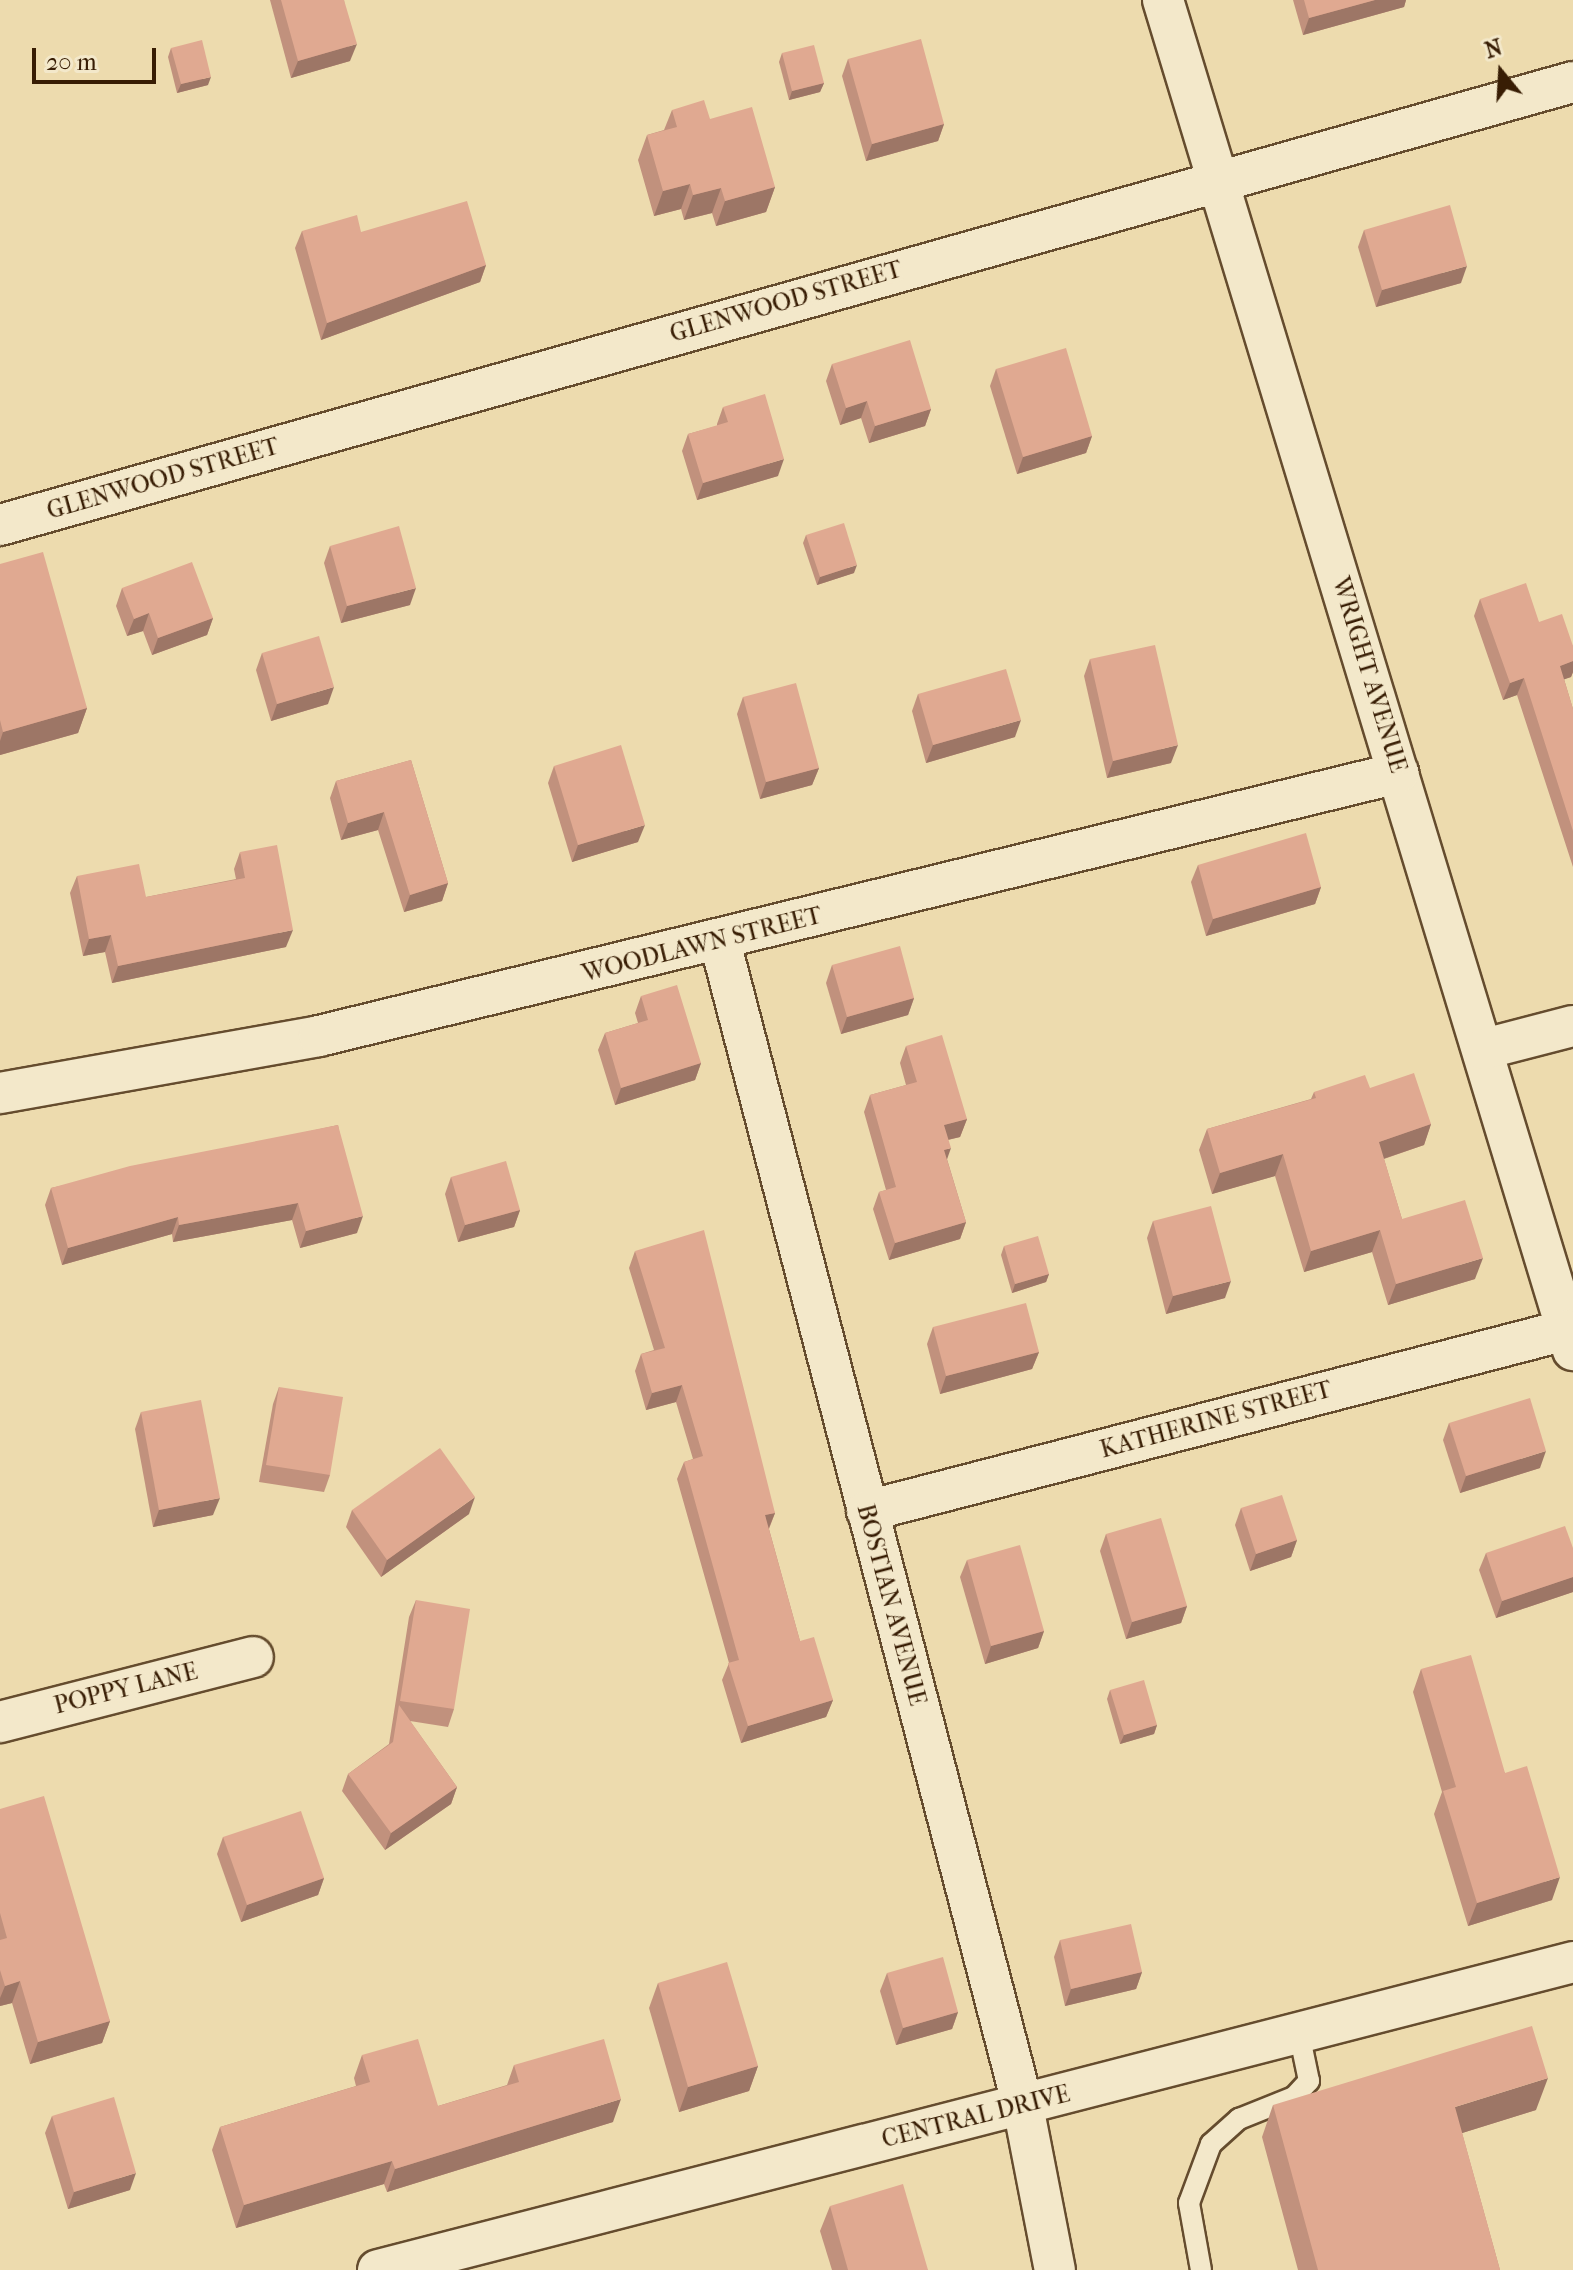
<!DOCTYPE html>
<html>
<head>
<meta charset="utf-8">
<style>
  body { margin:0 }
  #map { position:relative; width:1573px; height:2270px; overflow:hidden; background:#eddbae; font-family:"IM FELL French Canon",serif }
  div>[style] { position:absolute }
  .roads { filter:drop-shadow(2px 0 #654c2e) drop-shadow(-2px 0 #654c2e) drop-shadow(0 2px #654c2e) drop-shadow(0 -2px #654c2e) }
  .service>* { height:20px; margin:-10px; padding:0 10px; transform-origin:10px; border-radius:10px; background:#f3e8ca }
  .minor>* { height:40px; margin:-20px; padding:0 20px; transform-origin:20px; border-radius:20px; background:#f3e8ca }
  .wall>* { inset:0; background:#c1917d }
  .shaded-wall>* { inset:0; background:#9d7666 }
  .building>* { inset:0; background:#e0a991 }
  span { translate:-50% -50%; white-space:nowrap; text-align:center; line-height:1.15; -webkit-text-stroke:8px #f3e8ca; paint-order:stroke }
  .street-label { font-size:24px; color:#381d04 }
  .north { position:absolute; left:1461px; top:32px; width:80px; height:80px; -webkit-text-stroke:6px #f3e8ca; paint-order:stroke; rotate:342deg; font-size:22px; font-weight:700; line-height:32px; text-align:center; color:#381d04 }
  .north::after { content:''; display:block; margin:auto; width:28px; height:36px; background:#381d04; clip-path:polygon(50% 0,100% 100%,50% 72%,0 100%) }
  .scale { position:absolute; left:32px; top:48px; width:124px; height:36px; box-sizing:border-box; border:4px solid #381d04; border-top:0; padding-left:10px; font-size:24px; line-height:28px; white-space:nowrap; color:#381d04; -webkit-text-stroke:6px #f3e8ca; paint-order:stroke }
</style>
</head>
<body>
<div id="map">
  <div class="roads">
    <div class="service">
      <div style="left:1201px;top:2270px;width:68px;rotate:-100.2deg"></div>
      <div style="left:1189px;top:2203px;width:63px;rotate:-69.6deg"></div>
      <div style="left:1211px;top:2144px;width:38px;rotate:-42deg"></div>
      <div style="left:1239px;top:2119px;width:59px;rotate:-21.8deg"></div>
      <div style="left:1294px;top:2097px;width:22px;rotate:-47deg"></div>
      <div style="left:1309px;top:2081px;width:49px;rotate:-101.8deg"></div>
    </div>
    <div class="minor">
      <div style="left:1163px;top:0;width:1411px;rotate:73.11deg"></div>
      <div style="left:0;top:525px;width:1634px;rotate:-15.73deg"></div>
      <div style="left:720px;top:942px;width:1203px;rotate:75.41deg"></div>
      <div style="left:1023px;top:2106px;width:167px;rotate:79deg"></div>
      <div style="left:1484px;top:1049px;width:92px;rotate:-14.5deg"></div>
      <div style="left:0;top:1093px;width:324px;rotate:-10.1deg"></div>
      <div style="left:319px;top:1036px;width:1111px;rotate:-13.7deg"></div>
      <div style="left:867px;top:1511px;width:722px;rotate:-14.52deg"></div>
      <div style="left:0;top:1722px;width:261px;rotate:-14.4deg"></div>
      <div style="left:378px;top:2270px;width:1234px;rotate:-14.45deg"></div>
    </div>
  </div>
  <div class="wall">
    <div style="clip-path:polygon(270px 0,344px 0,350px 61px,291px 78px)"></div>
    <div style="clip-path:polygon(1293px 0,1406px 0,1404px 7px,1303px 35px)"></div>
    <div style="clip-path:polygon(171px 48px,208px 85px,177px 93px,168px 57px)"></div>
    <div style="clip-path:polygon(782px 53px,824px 83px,820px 92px,789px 100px,779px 62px)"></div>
    <div style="clip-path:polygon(848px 59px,944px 124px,938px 141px,866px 161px,842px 76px)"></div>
    <div style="clip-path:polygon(672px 110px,710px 119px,775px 187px,766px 212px,716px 226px,712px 213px,684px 220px,681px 209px,654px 216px,638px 160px,647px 135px,664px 130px)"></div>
    <div style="clip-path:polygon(1364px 230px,1461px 283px,1376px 307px,1358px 247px)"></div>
    <div style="clip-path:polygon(302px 231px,361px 232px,486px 265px,480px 282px,321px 340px,295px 248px)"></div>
    <div style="clip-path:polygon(832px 364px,931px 409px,925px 426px,869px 443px,861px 418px,840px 425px,826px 381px)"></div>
    <div style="clip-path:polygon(996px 369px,1092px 436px,1086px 453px,1017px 474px,990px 386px)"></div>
    <div style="clip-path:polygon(723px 407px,778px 476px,697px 500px,682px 451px,688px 434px,717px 426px,717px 424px)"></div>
    <div style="clip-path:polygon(806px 535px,854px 573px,817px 585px,803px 543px)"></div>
    <div style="clip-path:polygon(330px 546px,410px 605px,341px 623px,324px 563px)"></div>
    <div style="clip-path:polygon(0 564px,87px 708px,78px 733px,0 755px)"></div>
    <div style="clip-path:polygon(122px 588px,213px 618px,207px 635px,152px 655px,143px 631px,127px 636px,116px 606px)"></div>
    <div style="clip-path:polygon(1480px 599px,1539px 622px,1573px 646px,1573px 672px,1571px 677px,1564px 679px,1573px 709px,1573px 867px,1517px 695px,1503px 700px,1474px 616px)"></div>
    <div style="clip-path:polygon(262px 653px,328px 704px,271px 721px,256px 670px)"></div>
    <div style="clip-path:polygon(1090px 659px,1171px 763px,1107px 778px,1084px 676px)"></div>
    <div style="clip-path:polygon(918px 694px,1015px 737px,926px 763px,912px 711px)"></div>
    <div style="clip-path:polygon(743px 697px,819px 768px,812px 785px,760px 799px,737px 714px)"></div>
    <div style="clip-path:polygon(411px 760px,448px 883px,442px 901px,404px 912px,378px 830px,341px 840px,330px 798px,336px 781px)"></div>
    <div style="clip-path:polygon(554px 766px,638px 842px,572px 862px,548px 783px)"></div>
    <div style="clip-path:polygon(240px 852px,286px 947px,112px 983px,105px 952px,83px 956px,70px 893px,77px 876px,146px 897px,236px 879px,234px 869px)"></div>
    <div style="clip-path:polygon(1198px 865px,1321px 887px,1315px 904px,1206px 936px,1191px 882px)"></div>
    <div style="clip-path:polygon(832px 965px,914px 998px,908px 1015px,841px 1034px,826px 983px)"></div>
    <div style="clip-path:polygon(641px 996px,701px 1063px,695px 1080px,615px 1105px,598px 1050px,605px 1033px,638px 1023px,635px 1013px)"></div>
    <div style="clip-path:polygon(906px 1046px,967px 1119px,960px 1137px,948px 1140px,947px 1159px,966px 1222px,960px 1239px,889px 1260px,873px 1209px,879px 1192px,886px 1190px,864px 1112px,870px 1095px,906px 1085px,900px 1063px)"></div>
    <div style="clip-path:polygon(1370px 1088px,1431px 1124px,1424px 1145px,1384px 1159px,1402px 1219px,1475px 1279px,1388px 1305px,1372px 1252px,1304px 1272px,1275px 1176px,1212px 1194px,1199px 1150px,1207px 1129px,1311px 1099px,1314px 1092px)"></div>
    <div style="clip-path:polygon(338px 1125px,357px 1233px,300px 1248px,292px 1220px,173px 1242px,172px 1234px,62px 1265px,45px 1205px,51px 1188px)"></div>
    <div style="clip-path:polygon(451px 1177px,520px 1210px,514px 1227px,458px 1242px,445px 1194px)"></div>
    <div style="clip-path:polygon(1153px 1221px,1225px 1298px,1166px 1314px,1147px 1238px)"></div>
    <div style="clip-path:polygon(1004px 1246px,1049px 1274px,1046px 1282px,1012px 1293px,1001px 1255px)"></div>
    <div style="clip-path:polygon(635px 1251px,775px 1513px,769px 1529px,800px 1641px,833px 1700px,826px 1717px,741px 1743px,722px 1680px,729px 1663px,677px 1479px,684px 1462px,693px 1459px,676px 1402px,646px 1410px,635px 1371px,641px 1354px,654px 1350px,629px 1268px)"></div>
    <div style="clip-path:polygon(933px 1327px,1039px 1352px,1032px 1369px,940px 1394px,927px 1344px)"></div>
    <div style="clip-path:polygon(279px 1387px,330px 1475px,324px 1492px,259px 1482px,273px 1404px)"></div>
    <div style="clip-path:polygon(141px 1412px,213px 1515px,153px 1527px,135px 1429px)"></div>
    <div style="clip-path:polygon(1449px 1423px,1540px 1468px,1460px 1493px,1443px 1440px)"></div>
    <div style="clip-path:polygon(1241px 1508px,1297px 1540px,1291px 1557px,1250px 1571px,1235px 1525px)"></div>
    <div style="clip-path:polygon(352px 1510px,469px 1514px,381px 1577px,346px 1527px)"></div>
    <div style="clip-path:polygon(1106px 1534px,1187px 1606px,1181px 1623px,1126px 1639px,1100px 1551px)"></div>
    <div style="clip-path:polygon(1573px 1548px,1573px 1592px,1496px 1618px,1479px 1570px,1486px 1553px)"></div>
    <div style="clip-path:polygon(967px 1560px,1044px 1631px,1038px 1648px,985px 1664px,960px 1577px)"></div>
    <div style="clip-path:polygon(416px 1600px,454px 1709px,448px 1727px,410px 1721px,457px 1787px,451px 1804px,385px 1850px,342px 1791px,348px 1774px,389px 1744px,409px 1617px)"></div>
    <div style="clip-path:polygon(1421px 1669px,1505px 1773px,1552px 1900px,1468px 1926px,1434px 1814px,1442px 1792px,1413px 1692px)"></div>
    <div style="clip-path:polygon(1110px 1690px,1157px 1725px,1154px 1734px,1120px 1744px,1107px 1699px)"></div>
    <div style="clip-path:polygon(0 1809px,110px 2021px,102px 2043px,30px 2064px,12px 2003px,0 2006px)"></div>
    <div style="clip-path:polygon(223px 1837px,324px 1878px,318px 1895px,241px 1922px,217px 1854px)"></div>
    <div style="clip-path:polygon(1060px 1940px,1142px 1972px,1136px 1989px,1065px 2006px,1054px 1957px)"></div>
    <div style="clip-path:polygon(887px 1973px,958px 2012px,952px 2029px,896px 2045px,880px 1991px)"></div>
    <div style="clip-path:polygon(658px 1983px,758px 2066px,749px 2091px,679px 2112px,649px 2008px)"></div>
    <div style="clip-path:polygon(362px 2055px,438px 2106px,507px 2085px,514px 2065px,613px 2122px,387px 2192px,384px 2184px,236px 2228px,212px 2150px,220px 2127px,356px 2086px,354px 2078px)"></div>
    <div style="clip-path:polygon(1273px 2105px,1536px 2110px,1462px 2133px,1500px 2270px,1298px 2270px,1262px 2137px)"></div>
    <div style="clip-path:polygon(52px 2116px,130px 2190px,68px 2209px,45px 2133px)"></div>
    <div style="clip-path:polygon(830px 2206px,928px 2270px,832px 2270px,820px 2231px)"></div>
  </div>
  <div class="shaded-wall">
    <div style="clip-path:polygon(1375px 0,1406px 0,1404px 7px,1303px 35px,1309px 18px)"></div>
    <div style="clip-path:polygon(357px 44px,350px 61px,291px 78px,298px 61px)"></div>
    <div style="clip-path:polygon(211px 77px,208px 85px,177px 93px,181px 84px)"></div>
    <div style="clip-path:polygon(824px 83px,820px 92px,789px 100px,792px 91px)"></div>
    <div style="clip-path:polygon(944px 124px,938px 141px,866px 161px,872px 144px)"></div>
    <div style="clip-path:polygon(690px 184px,681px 209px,654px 216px,663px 191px)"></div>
    <div style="clip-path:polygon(775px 187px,766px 212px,716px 226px,725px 201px)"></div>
    <div style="clip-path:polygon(721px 188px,712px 213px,684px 220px,693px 195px)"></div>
    <div style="clip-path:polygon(486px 265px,480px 282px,321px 340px,327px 323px)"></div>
    <div style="clip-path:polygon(1467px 266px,1461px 283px,1376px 307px,1382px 290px)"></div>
    <div style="clip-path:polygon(867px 401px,861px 418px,840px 425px,846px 408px)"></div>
    <div style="clip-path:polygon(931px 409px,925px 426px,869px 443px,875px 426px)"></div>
    <div style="clip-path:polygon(1092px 436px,1086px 453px,1017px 474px,1023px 457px)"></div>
    <div style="clip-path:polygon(784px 459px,778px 476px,697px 500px,703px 483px)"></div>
    <div style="clip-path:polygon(857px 565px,854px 573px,817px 585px,820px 577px)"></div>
    <div style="clip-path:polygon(416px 588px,410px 605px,341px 623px,347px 606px)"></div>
    <div style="clip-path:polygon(149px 613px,143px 631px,127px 636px,134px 619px)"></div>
    <div style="clip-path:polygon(213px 618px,207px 635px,152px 655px,158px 638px)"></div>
    <div style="clip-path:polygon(1573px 661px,1573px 672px,1571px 677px,1554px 683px,1560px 666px)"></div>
    <div style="clip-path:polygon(1524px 678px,1517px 695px,1503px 700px,1510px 683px)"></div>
    <div style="clip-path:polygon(334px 687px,328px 704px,271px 721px,277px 704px)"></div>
    <div style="clip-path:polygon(87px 708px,78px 733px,0 755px,0 741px,3px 732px)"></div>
    <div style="clip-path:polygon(1021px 720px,1015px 737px,926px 763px,933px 745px)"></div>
    <div style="clip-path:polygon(1178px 745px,1171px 763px,1107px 778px,1113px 761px)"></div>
    <div style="clip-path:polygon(819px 768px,812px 785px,760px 799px,766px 782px)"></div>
    <div style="clip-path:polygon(384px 812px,378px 830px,341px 840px,348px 823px)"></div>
    <div style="clip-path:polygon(645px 825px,638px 842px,572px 862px,578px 845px)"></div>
    <div style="clip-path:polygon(448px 883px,442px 901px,404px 912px,410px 895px)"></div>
    <div style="clip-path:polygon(1321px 887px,1315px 904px,1206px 936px,1213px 919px)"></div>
    <div style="clip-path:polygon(293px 930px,286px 947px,112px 983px,118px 966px)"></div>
    <div style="clip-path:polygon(111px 935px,105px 952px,83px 956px,89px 939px)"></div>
    <div style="clip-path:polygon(914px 998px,908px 1015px,841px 1034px,847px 1017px)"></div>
    <div style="clip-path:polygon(701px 1063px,695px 1080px,615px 1105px,621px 1088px)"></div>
    <div style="clip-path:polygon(967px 1119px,960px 1137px,938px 1142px,944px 1125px)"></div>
    <div style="clip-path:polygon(1431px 1124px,1424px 1145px,1371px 1163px,1379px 1142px)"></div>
    <div style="clip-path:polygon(951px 1148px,945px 1165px,944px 1150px)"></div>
    <div style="clip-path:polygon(1283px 1154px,1275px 1176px,1212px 1194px,1220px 1173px)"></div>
    <div style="clip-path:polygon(298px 1203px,292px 1220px,173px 1242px,179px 1225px)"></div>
    <div style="clip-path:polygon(520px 1210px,514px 1227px,458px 1242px,465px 1225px)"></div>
    <div style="clip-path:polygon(363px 1216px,357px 1233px,300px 1248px,306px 1231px)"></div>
    <div style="clip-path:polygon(178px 1217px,172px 1234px,62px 1265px,68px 1248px)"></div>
    <div style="clip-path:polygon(966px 1222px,960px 1239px,889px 1260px,895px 1243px)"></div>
    <div style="clip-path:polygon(1380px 1230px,1372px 1252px,1304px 1272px,1311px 1251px)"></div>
    <div style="clip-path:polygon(1483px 1258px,1475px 1279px,1388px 1305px,1396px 1284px)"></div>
    <div style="clip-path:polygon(1049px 1274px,1046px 1282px,1012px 1293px,1015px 1284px)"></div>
    <div style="clip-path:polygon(1231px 1281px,1225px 1298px,1166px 1314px,1173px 1296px)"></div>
    <div style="clip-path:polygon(1039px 1352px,1032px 1369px,940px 1394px,946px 1376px)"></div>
    <div style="clip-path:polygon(682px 1385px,676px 1402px,646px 1410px,652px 1393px)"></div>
    <div style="clip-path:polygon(1546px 1451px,1540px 1468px,1460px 1493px,1466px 1476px)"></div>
    <div style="clip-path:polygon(475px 1497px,469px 1514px,381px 1577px,387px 1560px)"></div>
    <div style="clip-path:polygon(220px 1498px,213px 1515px,153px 1527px,159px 1510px)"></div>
    <div style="clip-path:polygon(775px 1513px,768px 1530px,765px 1515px)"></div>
    <div style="clip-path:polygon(1297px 1540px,1291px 1557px,1250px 1571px,1256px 1554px)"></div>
    <div style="clip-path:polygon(1573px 1577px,1573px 1592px,1496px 1618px,1502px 1601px)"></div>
    <div style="clip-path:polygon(1187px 1606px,1181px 1623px,1126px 1639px,1132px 1622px)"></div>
    <div style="clip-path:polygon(1044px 1631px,1038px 1648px,985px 1664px,991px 1646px)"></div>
    <div style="clip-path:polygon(833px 1700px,826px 1717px,741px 1743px,748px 1726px)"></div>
    <div style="clip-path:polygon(1157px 1725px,1154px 1734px,1120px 1744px,1124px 1735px)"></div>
    <div style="clip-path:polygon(457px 1787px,451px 1804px,385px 1850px,391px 1833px)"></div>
    <div style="clip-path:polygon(1560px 1877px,1552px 1900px,1468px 1926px,1477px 1903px)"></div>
    <div style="clip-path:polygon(324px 1878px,318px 1895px,241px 1922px,247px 1905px)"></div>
    <div style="clip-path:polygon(1142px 1972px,1136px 1989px,1065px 2006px,1071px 1989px)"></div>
    <div style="clip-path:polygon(20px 1981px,12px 2003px,0 2006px,0 1998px,5px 1986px)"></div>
    <div style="clip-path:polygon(958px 2012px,952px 2029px,896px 2045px,903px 2028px)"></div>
    <div style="clip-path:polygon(110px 2021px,102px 2043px,30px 2064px,38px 2042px)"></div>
    <div style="clip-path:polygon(758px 2066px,749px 2091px,679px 2112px,688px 2087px)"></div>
    <div style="clip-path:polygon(1548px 2078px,1536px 2110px,1443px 2139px,1455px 2107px)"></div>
    <div style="clip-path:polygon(621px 2099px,613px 2122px,387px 2192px,395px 2169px)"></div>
    <div style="clip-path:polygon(392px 2161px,384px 2184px,236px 2228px,244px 2205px)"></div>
    <div style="clip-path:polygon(136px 2173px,130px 2190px,68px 2209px,74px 2192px)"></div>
  </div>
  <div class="building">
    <div style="clip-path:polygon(281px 0,344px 0,357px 44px,298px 61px)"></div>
    <div style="clip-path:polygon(1304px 0,1375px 0,1309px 18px)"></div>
    <div style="clip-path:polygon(921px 39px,944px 124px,872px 144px,848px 59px)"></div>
    <div style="clip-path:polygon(202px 40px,211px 77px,181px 84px,171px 48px)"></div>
    <div style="clip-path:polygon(814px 45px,824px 83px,792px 91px,782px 53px)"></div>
    <div style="clip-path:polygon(704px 100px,710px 119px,752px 107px,775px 187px,725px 201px,721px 188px,693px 195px,690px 184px,663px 191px,647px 135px,677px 127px,672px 110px)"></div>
    <div style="clip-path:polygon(467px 201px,486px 265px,327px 323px,302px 231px,357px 215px,361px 232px)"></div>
    <div style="clip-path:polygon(1450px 205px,1467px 266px,1382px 290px,1364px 230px)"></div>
    <div style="clip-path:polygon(910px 340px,931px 409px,875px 426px,867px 401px,846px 408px,832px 364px)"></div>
    <div style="clip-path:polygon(1066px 348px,1092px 436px,1023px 457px,996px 369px)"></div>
    <div style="clip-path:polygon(765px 394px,784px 459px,703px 483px,688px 434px,728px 422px,723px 407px)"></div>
    <div style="clip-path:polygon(844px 523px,857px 565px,820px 577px,806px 535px)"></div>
    <div style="clip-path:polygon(399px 526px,416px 588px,347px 606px,330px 546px)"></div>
    <div style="clip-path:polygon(43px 552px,87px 708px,3px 732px,0 720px,0 564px)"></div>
    <div style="clip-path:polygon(192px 562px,213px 618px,158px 638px,149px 613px,134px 619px,122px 588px)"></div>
    <div style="clip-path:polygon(1526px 583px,1539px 622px,1562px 614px,1573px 646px,1573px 661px,1560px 666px,1573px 709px,1573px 831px,1524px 678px,1510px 683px,1480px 599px)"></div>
    <div style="clip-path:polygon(319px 636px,334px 687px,277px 704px,262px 653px)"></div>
    <div style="clip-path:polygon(1155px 645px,1178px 745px,1113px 761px,1090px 659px)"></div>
    <div style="clip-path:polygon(1006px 669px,1021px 720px,933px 745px,918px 694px)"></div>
    <div style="clip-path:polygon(796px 683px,819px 768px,766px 782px,743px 697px)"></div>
    <div style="clip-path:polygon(621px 745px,645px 825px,578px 845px,554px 766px)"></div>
    <div style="clip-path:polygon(411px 760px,448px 883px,410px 895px,384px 812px,348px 823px,336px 781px)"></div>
    <div style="clip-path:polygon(1306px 833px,1321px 887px,1213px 919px,1198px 865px)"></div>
    <div style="clip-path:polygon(277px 845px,293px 930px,118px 966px,111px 935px,89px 939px,77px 876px,139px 864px,146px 897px,245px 878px,240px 852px)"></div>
    <div style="clip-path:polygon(900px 946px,914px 998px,847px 1017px,832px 965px)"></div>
    <div style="clip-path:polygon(677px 985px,701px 1063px,621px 1088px,605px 1033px,648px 1020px,641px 996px)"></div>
    <div style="clip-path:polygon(942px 1035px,967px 1119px,944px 1125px,951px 1148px,944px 1150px,966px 1222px,895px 1243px,879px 1192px,896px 1187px,870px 1095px,917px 1082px,906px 1046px)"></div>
    <div style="clip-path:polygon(1414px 1073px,1431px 1124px,1379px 1142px,1402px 1219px,1465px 1200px,1483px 1258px,1396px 1284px,1380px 1230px,1311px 1251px,1283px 1154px,1220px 1173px,1207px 1129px,1316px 1098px,1314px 1092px,1365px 1075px,1370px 1088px)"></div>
    <div style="clip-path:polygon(338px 1125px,363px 1216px,306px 1231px,298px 1203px,179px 1225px,178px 1217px,68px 1248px,51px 1188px,130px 1166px)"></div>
    <div style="clip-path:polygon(506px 1161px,520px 1210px,465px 1225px,451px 1177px)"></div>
    <div style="clip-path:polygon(1211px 1206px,1231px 1281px,1173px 1296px,1153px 1221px)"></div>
    <div style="clip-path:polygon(704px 1230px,775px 1513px,765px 1515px,800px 1641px,814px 1637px,833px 1700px,748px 1726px,728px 1663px,739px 1660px,684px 1462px,703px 1456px,682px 1385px,652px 1393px,641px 1354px,665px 1348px,635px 1251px)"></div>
    <div style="clip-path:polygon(1038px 1236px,1049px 1274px,1015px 1284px,1004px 1246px)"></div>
    <div style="clip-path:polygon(1026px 1303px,1039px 1352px,946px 1376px,933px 1327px)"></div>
    <div style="clip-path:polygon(279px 1387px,343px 1397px,330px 1475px,266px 1465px)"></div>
    <div style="clip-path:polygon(1530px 1398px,1546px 1451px,1466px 1476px,1449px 1423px)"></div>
    <div style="clip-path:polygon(201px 1400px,220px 1498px,159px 1510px,141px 1412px)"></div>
    <div style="clip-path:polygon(440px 1448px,475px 1497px,387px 1560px,352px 1510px)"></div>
    <div style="clip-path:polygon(1282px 1495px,1297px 1540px,1256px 1554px,1241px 1508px)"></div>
    <div style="clip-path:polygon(1161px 1518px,1187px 1606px,1132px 1622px,1106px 1534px)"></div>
    <div style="clip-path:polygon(1565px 1526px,1573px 1548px,1573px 1577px,1502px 1601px,1486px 1553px)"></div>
    <div style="clip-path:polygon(1020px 1545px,1044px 1631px,991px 1646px,967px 1560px)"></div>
    <div style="clip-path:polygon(416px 1600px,470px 1609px,454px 1709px,400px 1701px)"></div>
    <div style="clip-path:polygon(1471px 1655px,1505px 1773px,1527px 1766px,1560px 1877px,1477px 1903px,1443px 1791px,1456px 1787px,1421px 1669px)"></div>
    <div style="clip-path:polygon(1144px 1680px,1157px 1725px,1124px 1735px,1110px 1690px)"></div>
    <div style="clip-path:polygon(399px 1705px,457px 1787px,391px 1833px,348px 1774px,393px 1742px)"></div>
    <div style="clip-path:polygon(44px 1796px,110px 2021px,38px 2042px,20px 1981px,5px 1986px,0 1970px,0 1940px,7px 1938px,0 1913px,0 1809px)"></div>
    <div style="clip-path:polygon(301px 1811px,324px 1878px,247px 1905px,223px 1837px)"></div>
    <div style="clip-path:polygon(1131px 1924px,1142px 1972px,1071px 1989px,1060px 1940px)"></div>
    <div style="clip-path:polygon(943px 1957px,958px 2012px,903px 2028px,887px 1973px)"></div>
    <div style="clip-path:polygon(727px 1962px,758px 2066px,688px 2087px,658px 1983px)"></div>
    <div style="clip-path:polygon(1532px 2026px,1548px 2078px,1455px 2107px,1500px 2270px,1318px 2270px,1273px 2105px)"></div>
    <div style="clip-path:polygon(418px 2039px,438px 2106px,519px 2082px,514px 2065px,604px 2039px,621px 2099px,395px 2169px,392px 2161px,244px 2205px,220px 2127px,370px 2082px,362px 2055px)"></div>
    <div style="clip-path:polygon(114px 2097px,136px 2173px,74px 2192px,52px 2116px)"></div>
    <div style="clip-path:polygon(903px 2184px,928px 2270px,848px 2270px,830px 2206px)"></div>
  </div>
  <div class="street-label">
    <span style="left:786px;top:302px;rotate:-16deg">GLENWOOD STREET</span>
    <span style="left:163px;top:479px;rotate:-16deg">GLENWOOD STREET</span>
    <span style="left:1369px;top:675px;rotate:73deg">WRIGHT AVENUE</span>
    <span style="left:702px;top:945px;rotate:-14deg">WOODLAWN STREET</span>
    <span style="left:1216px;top:1420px;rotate:-15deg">KATHERINE STREET</span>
    <span style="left:891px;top:1605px;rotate:75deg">BOSTIAN AVENUE</span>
    <span style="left:126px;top:1689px;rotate:-14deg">POPPY LANE</span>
    <span style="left:976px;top:2117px;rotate:-14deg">CENTRAL DRIVE</span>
  </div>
  <div class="north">N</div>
  <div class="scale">20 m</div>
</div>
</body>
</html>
